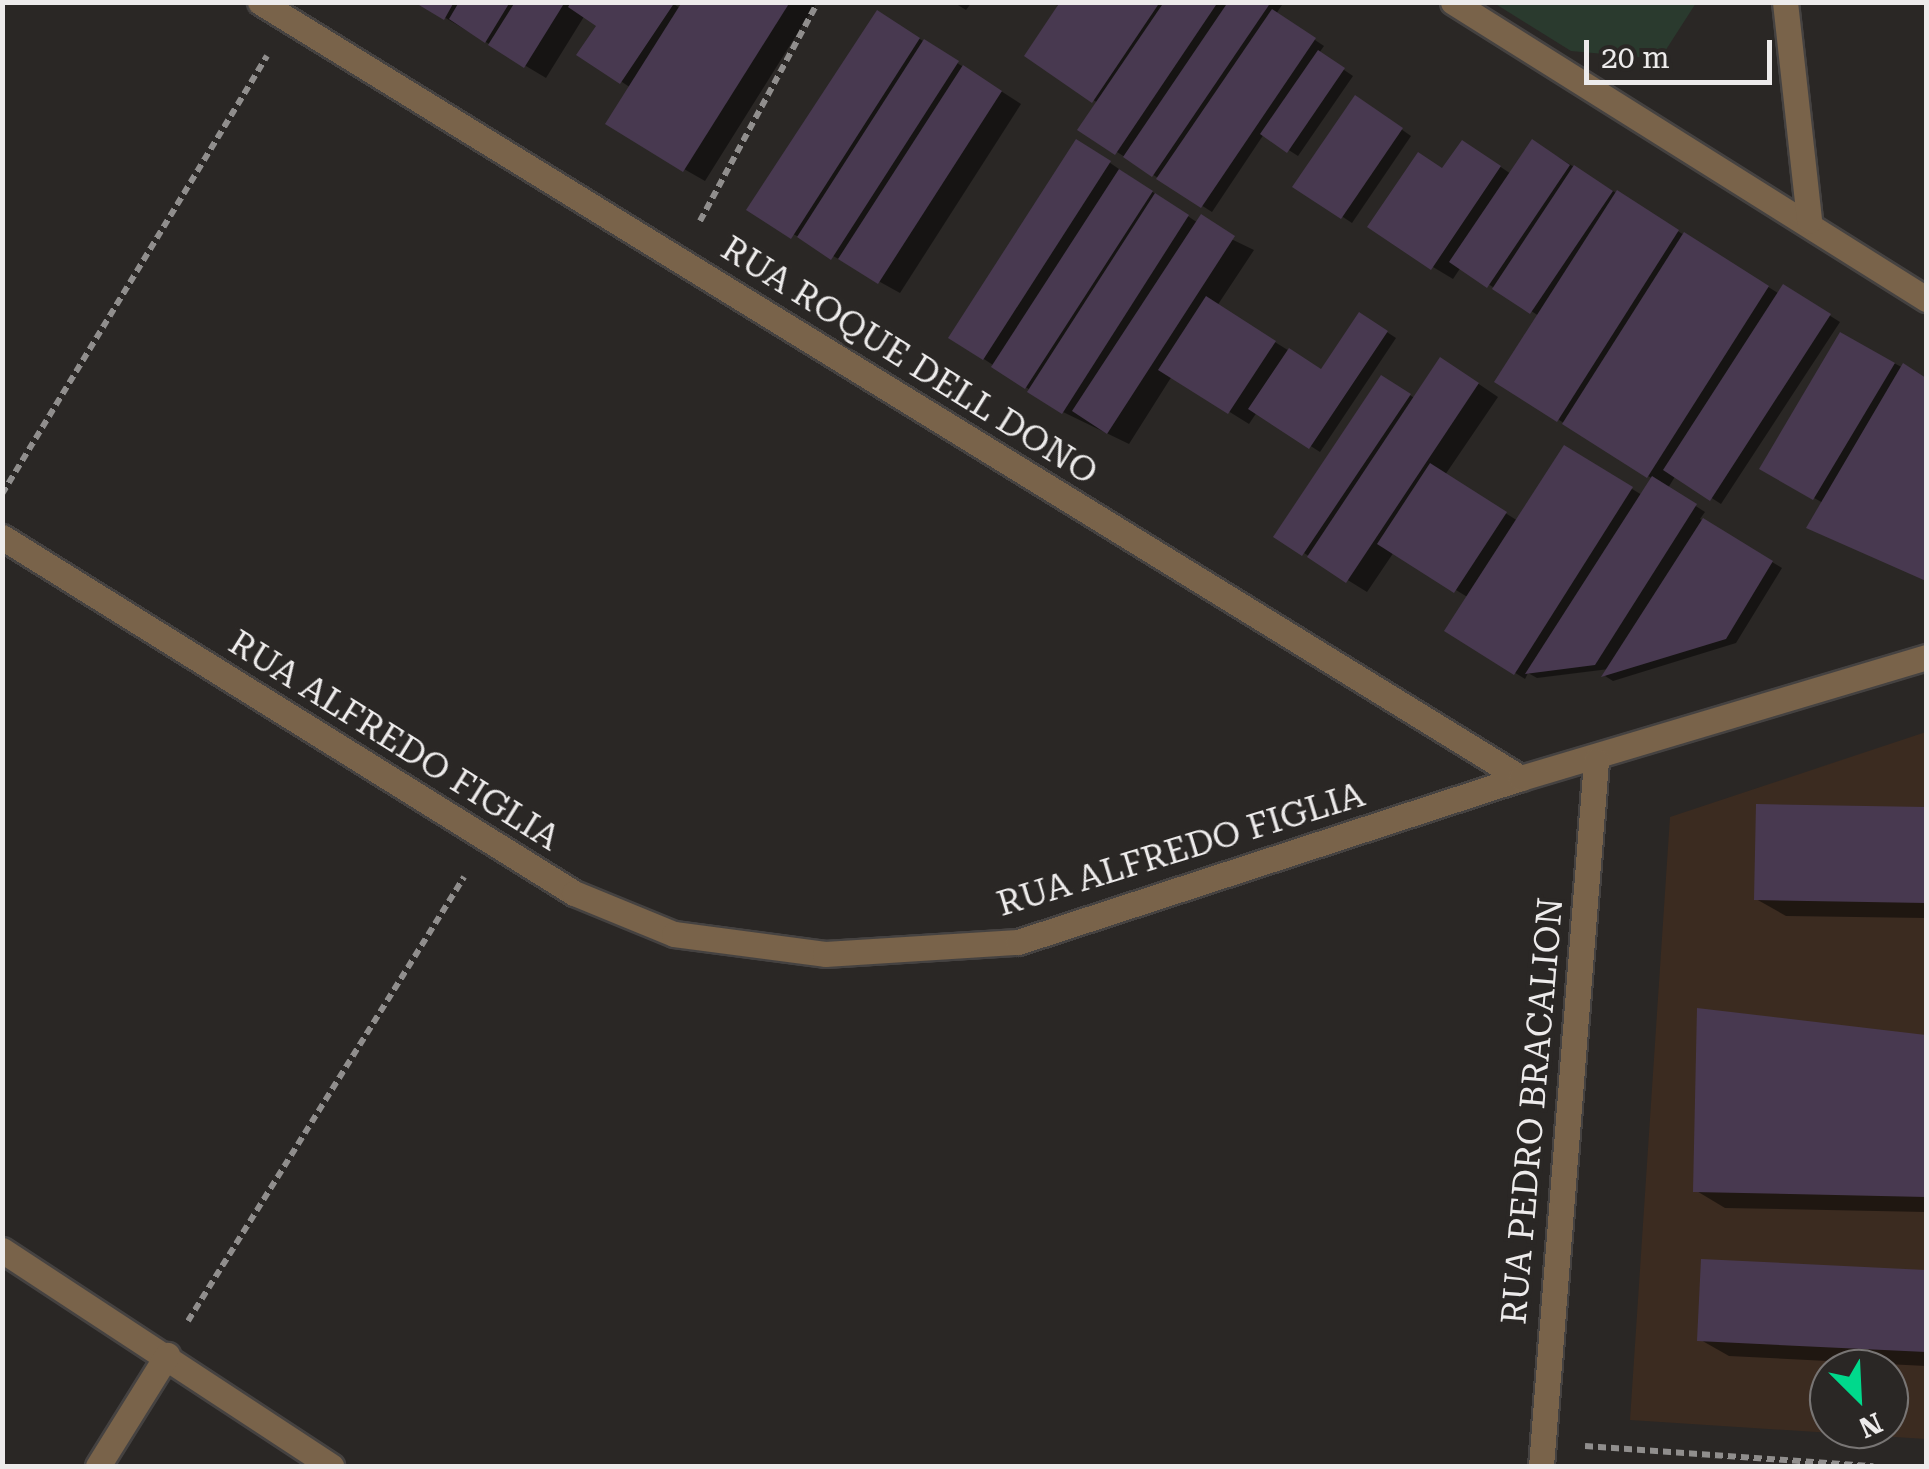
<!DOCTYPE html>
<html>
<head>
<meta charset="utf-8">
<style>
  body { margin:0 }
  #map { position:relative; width:1929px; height:1469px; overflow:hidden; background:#2a2725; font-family:"Roboto Serif",serif }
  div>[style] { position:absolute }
  .education>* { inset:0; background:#3b2b20 }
  .green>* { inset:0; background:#2a3a2e }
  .shadow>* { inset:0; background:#0007 }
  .building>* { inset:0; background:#483950 }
  .path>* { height:6px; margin-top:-3px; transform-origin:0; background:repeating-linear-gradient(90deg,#908e8d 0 8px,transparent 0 13px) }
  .roads { filter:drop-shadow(2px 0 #454241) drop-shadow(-2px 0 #454241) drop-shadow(0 2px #454241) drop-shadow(0 -2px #454241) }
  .minor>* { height:25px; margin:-12.5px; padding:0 12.5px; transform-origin:12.5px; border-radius:12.5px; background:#79634a }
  span { translate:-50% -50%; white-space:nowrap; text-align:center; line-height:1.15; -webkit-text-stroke:8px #2a2725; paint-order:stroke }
  .street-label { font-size:35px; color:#edebeb }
  .frame { position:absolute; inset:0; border:5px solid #edebeb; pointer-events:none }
  .north { position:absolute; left:1809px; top:1349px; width:100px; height:100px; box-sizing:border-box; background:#2a2725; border:2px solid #787574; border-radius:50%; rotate:156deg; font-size:28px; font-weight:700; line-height:40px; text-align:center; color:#edebeb }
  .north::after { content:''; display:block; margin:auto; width:35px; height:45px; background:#00d98c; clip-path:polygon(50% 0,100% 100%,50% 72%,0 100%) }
  .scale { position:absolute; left:1584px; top:40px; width:188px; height:45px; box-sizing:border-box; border:5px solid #edebeb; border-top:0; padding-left:12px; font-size:30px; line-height:35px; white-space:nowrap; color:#edebeb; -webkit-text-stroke:8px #2a2725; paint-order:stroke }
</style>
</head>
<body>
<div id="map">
  <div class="education">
    <div style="clip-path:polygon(evenodd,1926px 732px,1926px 1439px,1630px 1420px,1670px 817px,1926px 732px,1829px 1369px,1889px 1369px,1889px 1429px,1829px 1429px,1829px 1369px)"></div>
  </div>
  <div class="green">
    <div style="clip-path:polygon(1494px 3px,1696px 3px,1660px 59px,1571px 51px)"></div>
  </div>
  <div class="shadow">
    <div style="clip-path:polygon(419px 2px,671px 2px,681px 9px,685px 2px,817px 2px,705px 181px,684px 169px,631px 88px,580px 54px,600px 25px,585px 15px,546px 78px)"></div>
    <div style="clip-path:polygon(953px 2px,972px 2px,966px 10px)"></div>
    <div style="clip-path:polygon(1051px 2px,1284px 2px,1276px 14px,1324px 46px,1319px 53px,1353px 76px,1298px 156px,1264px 134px,1212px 212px,1117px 152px,1098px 103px,1027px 56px,1060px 7px)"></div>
    <div style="clip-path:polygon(898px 25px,1021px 104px,900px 293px,750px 210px)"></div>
    <div style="clip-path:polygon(1365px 104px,1411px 136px,1352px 223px,1296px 186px)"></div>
    <div style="clip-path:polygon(1097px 154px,1198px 223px,1254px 250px,1217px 306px,1323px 372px,1370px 321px,1396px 338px,1320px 452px,1257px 412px,1249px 424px,1172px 376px,1129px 444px,1063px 412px,951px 337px)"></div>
    <div style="clip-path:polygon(1553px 154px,1778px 293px,1784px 287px,1840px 322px,1721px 504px,1676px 475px,1668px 488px,1705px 512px,1700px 519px,1782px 568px,1736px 643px,1613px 681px,1605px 676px,1609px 669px,1537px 678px,1528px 673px,1525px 679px,1448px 631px,1469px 598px,1394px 552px,1367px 592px,1304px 553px,1402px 390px,1416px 399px,1461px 372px,1498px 397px,1445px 475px,1518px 521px,1565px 448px,1642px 495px,1653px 479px,1497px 381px,1539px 316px,1461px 267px,1453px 279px,1433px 267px,1444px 171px,1483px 155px,1511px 174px)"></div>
    <div style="clip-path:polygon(1841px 335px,1926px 380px,1926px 580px,1819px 533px,1823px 503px,1762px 468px)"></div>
    <div style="clip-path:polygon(1758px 807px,1926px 809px,1926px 918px,1786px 916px,1756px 899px)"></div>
    <div style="clip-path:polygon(1700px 1010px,1926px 1038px,1926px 1212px,1725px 1208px,1695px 1190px)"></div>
    <div style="clip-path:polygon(1703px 1261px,1926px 1272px,1926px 1366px,1729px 1356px,1699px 1339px)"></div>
  </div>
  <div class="building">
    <div style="clip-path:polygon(414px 2px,454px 2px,444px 20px)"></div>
    <div style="clip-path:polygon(459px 2px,510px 2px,485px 43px,449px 19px)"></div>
    <div style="clip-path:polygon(515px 2px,565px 2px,524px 68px,488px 45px)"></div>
    <div style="clip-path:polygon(571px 2px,675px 2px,620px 84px,576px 55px,596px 26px,568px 7px)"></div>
    <div style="clip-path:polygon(682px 2px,790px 2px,683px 172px,605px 124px)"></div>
    <div style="clip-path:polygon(1060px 2px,1160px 2px,1092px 103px,1024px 56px)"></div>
    <div style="clip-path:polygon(1164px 2px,1218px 2px,1115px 155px,1077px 130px)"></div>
    <div style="clip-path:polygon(1228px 2px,1271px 2px,1152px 177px,1123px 157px)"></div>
    <div style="clip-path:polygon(1272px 9px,1316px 38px,1201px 208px,1156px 179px)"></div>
    <div style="clip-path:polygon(877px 10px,920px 38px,791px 239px,746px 210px)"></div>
    <div style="clip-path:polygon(924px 39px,959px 61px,831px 260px,797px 237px)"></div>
    <div style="clip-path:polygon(1318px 50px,1345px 68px,1287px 153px,1260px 134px)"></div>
    <div style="clip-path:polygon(963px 65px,1002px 91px,878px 284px,838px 259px)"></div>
    <div style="clip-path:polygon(1355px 95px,1403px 128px,1341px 219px,1292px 187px)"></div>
    <div style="clip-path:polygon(1076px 139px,1111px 161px,983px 360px,948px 338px)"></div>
    <div style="clip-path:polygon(1532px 139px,1570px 165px,1487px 288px,1449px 262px)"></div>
    <div style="clip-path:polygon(1462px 140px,1501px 166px,1431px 270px,1367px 227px,1418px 152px,1442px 168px)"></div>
    <div style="clip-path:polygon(1574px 165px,1613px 191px,1530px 314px,1492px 289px)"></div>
    <div style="clip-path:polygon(1119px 169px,1153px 191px,1025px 389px,991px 367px)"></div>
    <div style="clip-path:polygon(1617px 190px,1679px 230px,1557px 422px,1494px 382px)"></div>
    <div style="clip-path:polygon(1155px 193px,1189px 215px,1062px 414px,1027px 392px)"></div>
    <div style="clip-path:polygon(1201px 214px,1235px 236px,1107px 434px,1072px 411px)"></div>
    <div style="clip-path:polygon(1684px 232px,1769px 286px,1647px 478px,1562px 424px)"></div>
    <div style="clip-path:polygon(1783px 284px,1831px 314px,1710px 501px,1663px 470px)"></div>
    <div style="clip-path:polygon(1206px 296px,1276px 341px,1228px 414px,1158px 370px)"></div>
    <div style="clip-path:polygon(1359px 312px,1388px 331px,1309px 449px,1248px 409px,1289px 348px,1321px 369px)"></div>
    <div style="clip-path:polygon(1840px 332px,1895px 363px,1813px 500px,1759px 469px)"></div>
    <div style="clip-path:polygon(1440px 357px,1479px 383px,1346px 583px,1307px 557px)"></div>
    <div style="clip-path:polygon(1903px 363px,1926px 378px,1926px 581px,1806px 528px)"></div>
    <div style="clip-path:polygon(1381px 375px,1411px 394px,1302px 556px,1273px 537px)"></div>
    <div style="clip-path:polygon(1564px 445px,1633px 487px,1514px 675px,1444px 631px)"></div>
    <div style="clip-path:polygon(1430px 463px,1507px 512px,1454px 593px,1377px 544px)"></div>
    <div style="clip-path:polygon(1652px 476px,1697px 504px,1595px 665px,1525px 674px)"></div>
    <div style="clip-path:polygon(1703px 518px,1773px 561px,1726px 639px,1601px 677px)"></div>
    <div style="clip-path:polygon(1756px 804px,1926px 807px,1926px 903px,1754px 900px)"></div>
    <div style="clip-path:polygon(1697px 1008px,1926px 1035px,1926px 1197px,1693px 1192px)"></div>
    <div style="clip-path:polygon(1701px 1259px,1926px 1270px,1926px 1352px,1697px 1341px)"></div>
  </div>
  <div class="path">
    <div style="left:700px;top:221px;width:249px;rotate:-61.7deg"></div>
    <div style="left:2px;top:494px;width:512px;rotate:-58.83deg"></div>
    <div style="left:188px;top:1321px;width:523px;rotate:-58.13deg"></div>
    <div style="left:1585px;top:1446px;width:289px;rotate:4deg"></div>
  </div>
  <div class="roads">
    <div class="minor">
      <div style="left:260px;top:2px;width:1481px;rotate:31.61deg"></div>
      <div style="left:1453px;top:2px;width:559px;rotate:32.12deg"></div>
      <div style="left:1785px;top:2px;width:220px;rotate:83.7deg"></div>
      <div style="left:2px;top:537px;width:674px;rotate:31.9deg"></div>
      <div style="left:574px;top:893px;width:108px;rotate:22.3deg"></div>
      <div style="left:674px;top:934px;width:152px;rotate:7.5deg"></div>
      <div style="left:825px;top:954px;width:193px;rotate:-3.6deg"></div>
      <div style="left:1018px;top:942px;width:529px;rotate:-18.06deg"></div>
      <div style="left:1521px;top:778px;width:423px;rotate:-16.6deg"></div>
      <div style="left:2px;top:1250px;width:394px;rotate:33.3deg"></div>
      <div style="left:98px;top:1466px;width:131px;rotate:-58.1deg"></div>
      <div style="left:1541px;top:1466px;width:707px;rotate:-85.54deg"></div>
    </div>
  </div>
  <div class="street-label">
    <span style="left:909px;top:361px;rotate:32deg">RUA ROQUE DELL DONO</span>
    <span style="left:394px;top:741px;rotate:32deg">RUA ALFREDO FIGLIA</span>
    <span style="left:1181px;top:850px;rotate:-17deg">RUA ALFREDO FIGLIA</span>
    <span style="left:1533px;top:1111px;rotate:-85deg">RUA PEDRO BRACALION</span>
  </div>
  <div class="frame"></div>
  <div class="north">N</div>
  <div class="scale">20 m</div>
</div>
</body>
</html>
